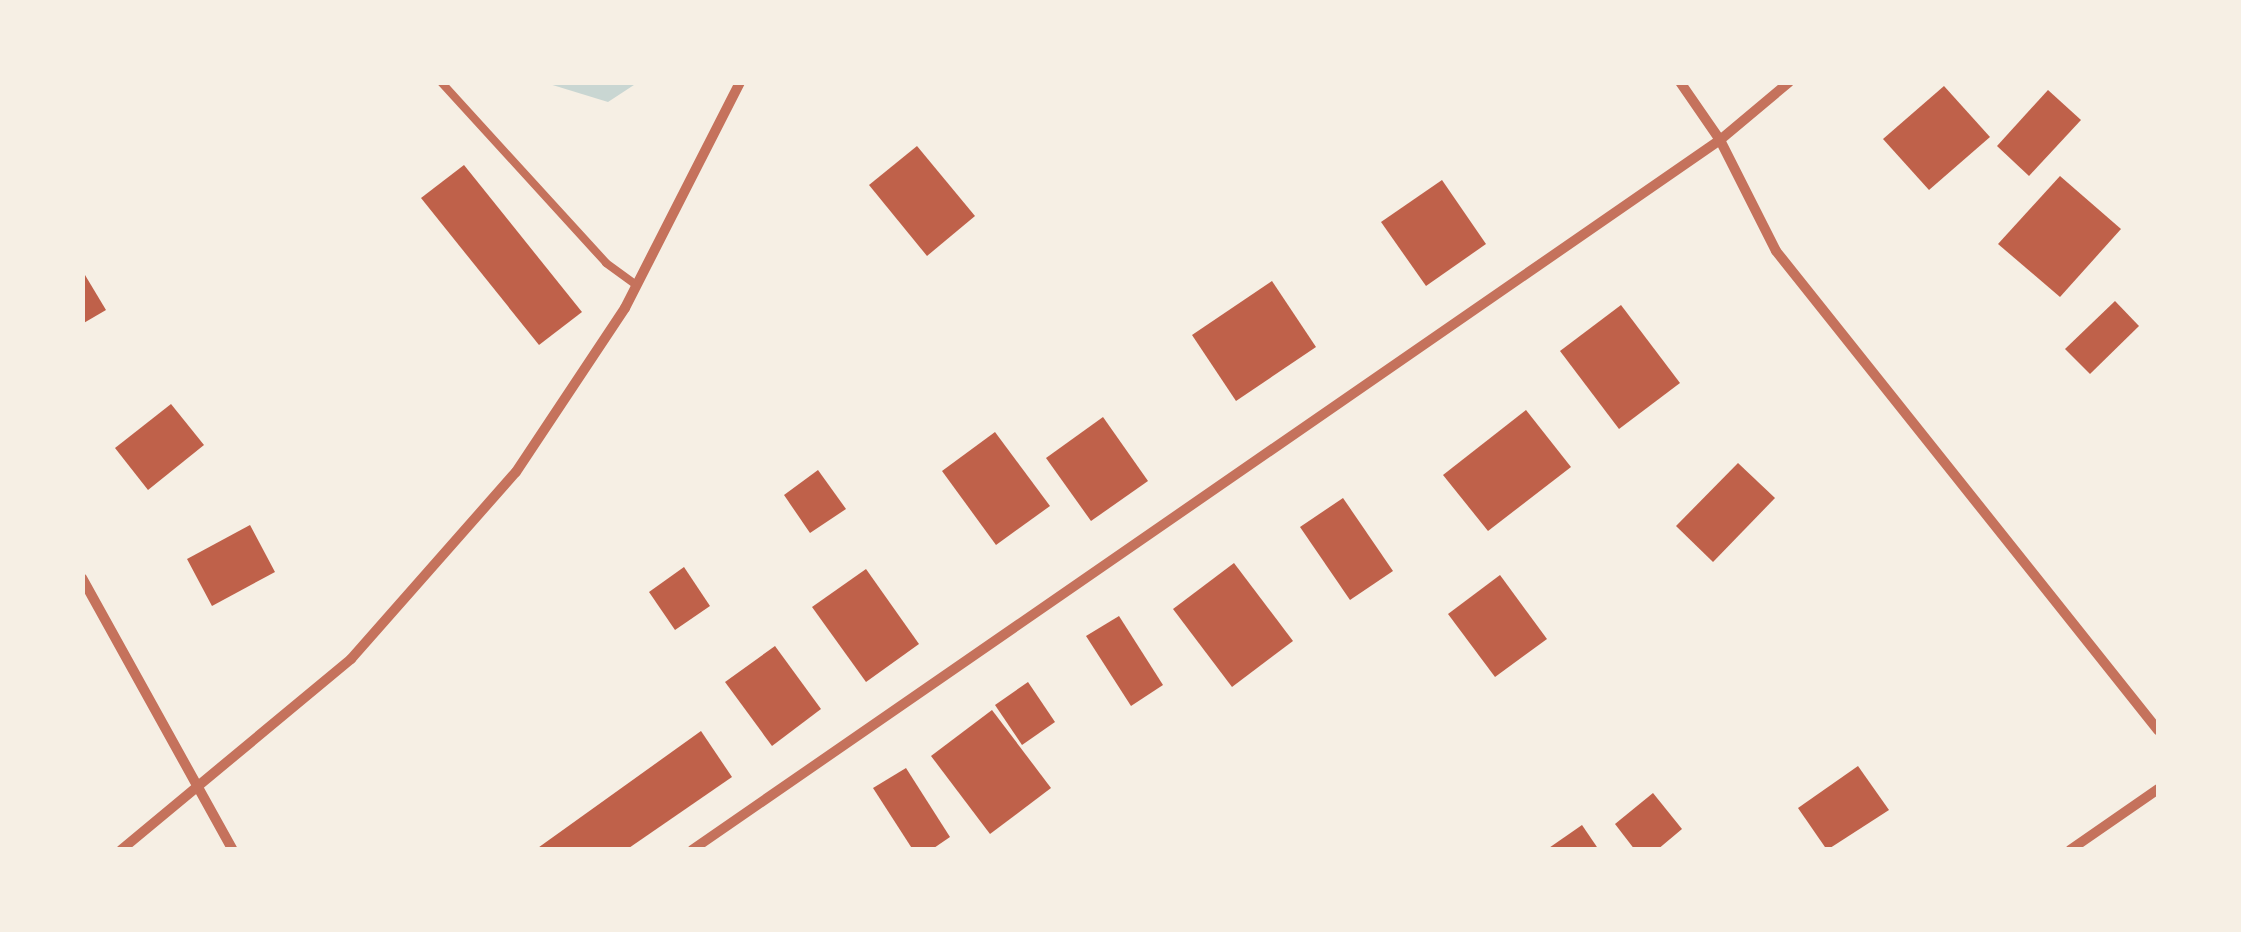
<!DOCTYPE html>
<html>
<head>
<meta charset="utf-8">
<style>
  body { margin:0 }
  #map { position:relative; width:2241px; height:932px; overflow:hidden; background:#f6efe4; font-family:Lato,sans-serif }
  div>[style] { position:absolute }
  .water>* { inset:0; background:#c9d6d2 }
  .building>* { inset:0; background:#bf614a }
  .service>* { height:8px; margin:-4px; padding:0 4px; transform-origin:4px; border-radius:4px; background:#c5725c }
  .minor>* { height:10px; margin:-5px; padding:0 5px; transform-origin:5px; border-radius:5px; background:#c5725c }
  span { translate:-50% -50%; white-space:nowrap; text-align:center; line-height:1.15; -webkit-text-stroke:8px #f6efe4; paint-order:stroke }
  .frame { position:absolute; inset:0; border:85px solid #f6efe4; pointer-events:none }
</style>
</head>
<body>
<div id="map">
  <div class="water">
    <div style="clip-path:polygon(546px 83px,637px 83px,608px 102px)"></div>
  </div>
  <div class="building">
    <div style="clip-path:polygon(1944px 86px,1990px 137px,1929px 190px,1883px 139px)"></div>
    <div style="clip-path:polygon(2048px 90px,2081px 120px,2029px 176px,1997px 146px)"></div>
    <div style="clip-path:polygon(917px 146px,975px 216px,927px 256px,869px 185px)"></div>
    <div style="clip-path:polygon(464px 165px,582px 312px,539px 345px,421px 198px)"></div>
    <div style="clip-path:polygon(2060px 176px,2121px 229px,2060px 297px,1998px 244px)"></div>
    <div style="clip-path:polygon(1442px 180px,1486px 244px,1426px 286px,1381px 222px)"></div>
    <div style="clip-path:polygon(82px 270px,106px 310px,82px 324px)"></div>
    <div style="clip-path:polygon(1272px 281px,1316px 347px,1236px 401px,1192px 335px)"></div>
    <div style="clip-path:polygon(2115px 301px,2139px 326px,2090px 374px,2065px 349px)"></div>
    <div style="clip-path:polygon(1621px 305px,1680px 383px,1619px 429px,1560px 351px)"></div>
    <div style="clip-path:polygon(171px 404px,204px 445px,148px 490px,115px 448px)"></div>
    <div style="clip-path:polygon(1526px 410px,1571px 467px,1488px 531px,1443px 475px)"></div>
    <div style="clip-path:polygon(1103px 417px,1148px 481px,1091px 521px,1046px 458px)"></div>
    <div style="clip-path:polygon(995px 432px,1050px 506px,996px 545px,942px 471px)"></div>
    <div style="clip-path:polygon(1738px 463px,1775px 498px,1713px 562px,1676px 526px)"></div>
    <div style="clip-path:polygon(818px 470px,846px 509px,810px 533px,784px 495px)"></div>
    <div style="clip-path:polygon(1343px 498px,1393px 571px,1350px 600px,1300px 527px)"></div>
    <div style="clip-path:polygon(250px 525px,275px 572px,212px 606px,187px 559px)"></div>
    <div style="clip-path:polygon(1234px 563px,1293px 641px,1232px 687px,1173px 609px)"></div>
    <div style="clip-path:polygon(684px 567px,710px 606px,675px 630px,649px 592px)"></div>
    <div style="clip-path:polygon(866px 569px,919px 644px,866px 682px,812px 607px)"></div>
    <div style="clip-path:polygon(1500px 575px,1547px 639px,1495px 677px,1448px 614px)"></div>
    <div style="clip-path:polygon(1119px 616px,1163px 685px,1131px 706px,1086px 636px)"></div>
    <div style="clip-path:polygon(775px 646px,821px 709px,772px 746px,725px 682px)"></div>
    <div style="clip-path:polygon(1028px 682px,1055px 722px,1022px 745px,995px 705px)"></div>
    <div style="clip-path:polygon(992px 710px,1051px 788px,990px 834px,931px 756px)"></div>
    <div style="clip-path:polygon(701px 731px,732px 777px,626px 850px,535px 850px)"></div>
    <div style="clip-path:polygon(1858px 766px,1889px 810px,1827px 850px,1798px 808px)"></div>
    <div style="clip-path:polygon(906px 768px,950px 837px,931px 850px,913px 850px,873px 788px)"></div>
    <div style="clip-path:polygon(1653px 793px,1682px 829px,1657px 850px,1635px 850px,1615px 824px)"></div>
    <div style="clip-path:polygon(1582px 825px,1599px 850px,1546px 850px)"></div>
  </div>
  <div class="service">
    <div style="left:441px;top:82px;width:245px;rotate:47.6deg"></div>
    <div style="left:606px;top:263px;width:37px;rotate:36deg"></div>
  </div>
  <div class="minor">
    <div style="left:1680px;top:82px;width:70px;rotate:55.4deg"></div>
    <div style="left:1720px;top:140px;width:124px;rotate:63.2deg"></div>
    <div style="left:1776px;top:251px;width:613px;rotate:51.43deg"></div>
    <div style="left:82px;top:578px;width:311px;rotate:61deg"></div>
    <div style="left:121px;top:850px;width:299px;rotate:-39.7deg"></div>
    <div style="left:351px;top:659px;width:249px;rotate:-48.6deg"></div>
    <div style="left:516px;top:472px;width:197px;rotate:-56.4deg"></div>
    <div style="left:625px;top:308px;width:254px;rotate:-63deg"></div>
    <div style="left:692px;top:850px;width:1249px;rotate:-34.63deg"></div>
    <div style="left:1720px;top:140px;width:90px;rotate:-40deg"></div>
    <div style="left:2070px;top:850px;width:107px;rotate:-34.7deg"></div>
  </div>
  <div class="frame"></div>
</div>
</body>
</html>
